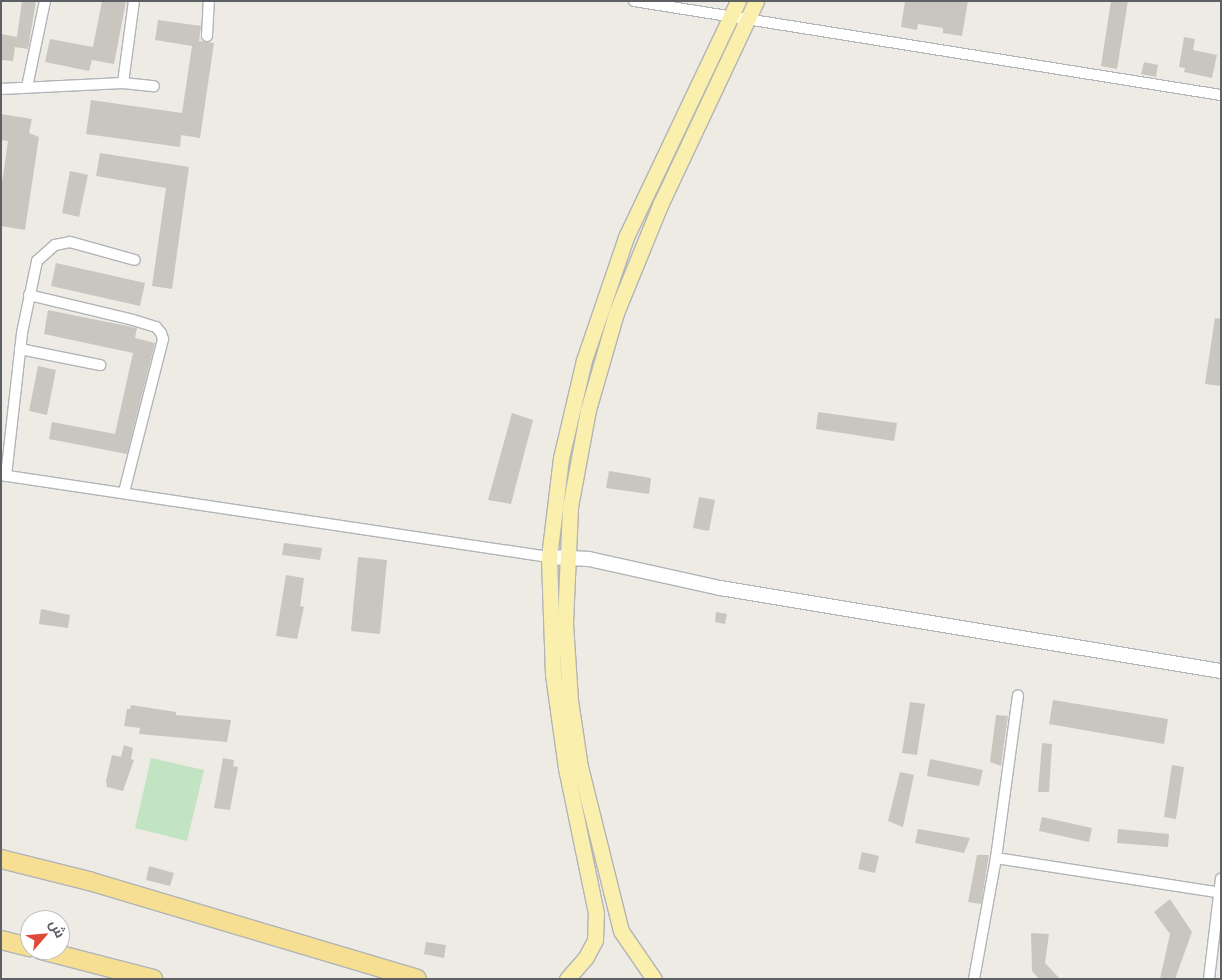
<!DOCTYPE html>
<html>
<head>
<meta charset="utf-8">
<style>
  body { margin:0 }
  #map { position:relative; width:1222px; height:980px; overflow:hidden; background:#edebe4; font-family:"Archivo Narrow",Cairo,sans-serif }
  div>[style] { position:absolute }
  .green>* { inset:0; background:#c2e4c2 }
  .building>* { inset:0; background:#c9c6c0 }
  .roads { filter:drop-shadow(1px 0 #b1b4b8) drop-shadow(-1px 0 #b1b4b8) drop-shadow(0 1px #b1b4b8) drop-shadow(0 -1px #b1b4b8) }
  .street>* { height:10px; margin:-5px; padding:0 5px; transform-origin:5px; border-radius:5px; background:#fff }
  .secondary>* { height:14px; margin:-7px; padding:0 7px; transform-origin:7px; border-radius:7px; background:#fff }
  .primary>* { height:15px; margin:-7.5px; padding:0 7.5px; transform-origin:7.5px; border-radius:7.5px; background:#faefac }
  .highway>* { height:18px; margin:-9px; padding:0 9px; transform-origin:9px; border-radius:9px; background:#f6df92 }
  span { translate:-50% -50%; white-space:nowrap; text-align:center; line-height:1.15; -webkit-text-stroke:5px #fff; paint-order:stroke }
  .frame { position:absolute; inset:0; border:2px solid #5c5f63; pointer-events:none }
  .north { position:absolute; left:20px; top:910px; width:50px; height:50px; box-sizing:border-box; background:#fff; border:1px solid #bebfc1; border-radius:50%; rotate:63deg; font-size:14px; font-weight:700; line-height:20px; text-align:center; color:#5c5f63 }
  .north::after { content:''; display:block; margin:auto; width:18px; height:22px; background:#de4939; clip-path:polygon(50% 0,100% 100%,50% 72%,0 100%) }
</style>
</head>
<body>
<div id="map">
  <div class="green">
    <div style="clip-path:polygon(151px 758px,204px 770px,187px 841px,135px 828px)"></div>
  </div>
  <div class="building">
    <div style="clip-path:polygon(22px 1px,36px 1px,28px 49px,15px 47px,13px 61px,1px 60px,1px 34px,17px 37px)"></div>
    <div style="clip-path:polygon(102px 1px,126px 1px,114px 64px,92px 60px,89px 71px,45px 62px,50px 39px,93px 47px)"></div>
    <div style="clip-path:polygon(905px 1px,968px 1px,962px 36px,943px 33px,943px 28px,918px 24px,917px 30px,901px 27px)"></div>
    <div style="clip-path:polygon(1111px 1px,1128px 1px,1117px 69px,1101px 66px)"></div>
    <div style="clip-path:polygon(158px 20px,201px 26px,199px 41px,214px 43px,200px 138px,181px 135px,180px 147px,86px 134px,91px 100px,182px 113px,192px 46px,155px 40px)"></div>
    <div style="clip-path:polygon(1184px 37px,1195px 39px,1193px 50px,1217px 55px,1212px 78px,1184px 72px,1185px 68px,1179px 67px)"></div>
    <div style="clip-path:polygon(1144px 62px,1158px 65px,1156px 77px,1141px 74px)"></div>
    <div style="clip-path:polygon(1px 114px,32px 119px,29px 133px,39px 137px,25px 230px,1px 226px,1px 190px,8px 141px,1px 140px)"></div>
    <div style="clip-path:polygon(100px 153px,189px 167px,172px 289px,152px 286px,166px 188px,96px 176px)"></div>
    <div style="clip-path:polygon(70px 171px,88px 175px,79px 217px,62px 213px)"></div>
    <div style="clip-path:polygon(56px 263px,145px 283px,140px 306px,51px 286px)"></div>
    <div style="clip-path:polygon(48px 310px,137px 328px,135px 338px,155px 343px,127px 454px,49px 439px,52px 422px,115px 434px,133px 353px,44px 334px)"></div>
    <div style="clip-path:polygon(1215px 318px,1221px 319px,1221px 386px,1205px 384px)"></div>
    <div style="clip-path:polygon(38px 366px,56px 370px,47px 415px,29px 411px)"></div>
    <div style="clip-path:polygon(818px 412px,897px 423px,894px 441px,816px 429px)"></div>
    <div style="clip-path:polygon(512px 413px,533px 420px,511px 504px,488px 500px)"></div>
    <div style="clip-path:polygon(609px 471px,651px 478px,649px 494px,606px 488px)"></div>
    <div style="clip-path:polygon(699px 497px,715px 500px,709px 531px,693px 528px)"></div>
    <div style="clip-path:polygon(284px 543px,322px 548px,320px 560px,282px 555px)"></div>
    <div style="clip-path:polygon(358px 557px,387px 560px,380px 634px,351px 631px)"></div>
    <div style="clip-path:polygon(286px 575px,304px 578px,300px 606px,304px 607px,297px 639px,276px 636px)"></div>
    <div style="clip-path:polygon(41px 609px,70px 615px,68px 628px,39px 624px)"></div>
    <div style="clip-path:polygon(716px 612px,727px 614px,725px 624px,715px 622px)"></div>
    <div style="clip-path:polygon(1053px 700px,1168px 719px,1164px 744px,1049px 724px)"></div>
    <div style="clip-path:polygon(910px 702px,925px 704px,917px 755px,902px 753px)"></div>
    <div style="clip-path:polygon(131px 705px,176px 712px,176px 715px,231px 720px,227px 742px,139px 734px,140px 728px,124px 726px,127px 709px,130px 709px)"></div>
    <div style="clip-path:polygon(996px 715px,1008px 716px,1001px 766px,990px 762px)"></div>
    <div style="clip-path:polygon(1042px 743px,1052px 744px,1049px 792px,1038px 792px)"></div>
    <div style="clip-path:polygon(124px 745px,133px 748px,131px 759px,134px 760px,123px 791px,107px 787px,106px 781px,112px 755px,121px 757px)"></div>
    <div style="clip-path:polygon(223px 758px,234px 760px,233px 766px,238px 767px,230px 810px,214px 808px)"></div>
    <div style="clip-path:polygon(930px 759px,983px 770px,979px 786px,927px 776px)"></div>
    <div style="clip-path:polygon(1172px 765px,1184px 767px,1176px 819px,1164px 817px)"></div>
    <div style="clip-path:polygon(900px 772px,914px 775px,903px 827px,888px 821px)"></div>
    <div style="clip-path:polygon(1042px 817px,1092px 828px,1089px 842px,1039px 831px)"></div>
    <div style="clip-path:polygon(918px 829px,970px 838px,964px 853px,915px 843px)"></div>
    <div style="clip-path:polygon(1118px 829px,1169px 834px,1168px 847px,1117px 843px)"></div>
    <div style="clip-path:polygon(862px 852px,879px 856px,875px 873px,858px 869px)"></div>
    <div style="clip-path:polygon(977px 855px,989px 855px,981px 904px,968px 902px)"></div>
    <div style="clip-path:polygon(149px 866px,174px 873px,170px 886px,146px 880px)"></div>
    <div style="clip-path:polygon(1170px 899px,1192px 932px,1175px 979px,1160px 979px,1170px 934px,1154px 912px)"></div>
    <div style="clip-path:polygon(1031px 933px,1049px 934px,1045px 963px,1060px 979px,1039px 979px,1032px 971px)"></div>
    <div style="clip-path:polygon(426px 942px,446px 945px,444px 958px,424px 954px)"></div>
  </div>
  <div class="roads">
    <div class="street">
      <div style="left:634px;top:1px;width:594px;rotate:9.1deg"></div>
      <div style="left:207px;top:36px;width:35px;rotate:-87deg"></div>
      <div style="left:123px;top:83px;width:31px;rotate:6deg"></div>
      <div style="left:27px;top:87px;width:88px;rotate:-78.2deg"></div>
      <div style="left:1px;top:89px;width:122px;rotate:-2.8deg"></div>
      <div style="left:123px;top:83px;width:83px;rotate:-82.4deg"></div>
      <div style="left:29px;top:295px;width:107px;rotate:13.5deg"></div>
      <div style="left:133px;top:320px;width:24px;rotate:17deg"></div>
      <div style="left:156px;top:327px;width:8px;rotate:50deg"></div>
      <div style="left:161px;top:333px;width:6px;rotate:72deg"></div>
      <div style="left:163px;top:339px;width:158px;rotate:104.3deg"></div>
      <div style="left:20px;top:349px;width:82px;rotate:11.3deg"></div>
      <div style="left:1px;top:475px;width:554px;rotate:8.51deg"></div>
      <div style="left:6px;top:476px;width:144px;rotate:-83.6deg"></div>
      <div style="left:22px;top:333px;width:74px;rotate:-78.2deg"></div>
      <div style="left:37px;top:261px;width:24px;rotate:-42deg"></div>
      <div style="left:55px;top:245px;width:15px;rotate:-11deg"></div>
      <div style="left:70px;top:242px;width:67px;rotate:15.5deg"></div>
      <div style="left:996px;top:858px;width:228px;rotate:8.8deg"></div>
      <div style="left:974px;top:979px;width:123px;rotate:-79.7deg"></div>
      <div style="left:996px;top:858px;width:164px;rotate:-82.3deg"></div>
      <div style="left:1209px;top:979px;width:101px;rotate:-83.2deg"></div>
    </div>
    <div class="secondary">
      <div style="left:549px;top:557px;width:40px;rotate:2.9deg"></div>
      <div style="left:589px;top:559px;width:134px;rotate:12.5deg"></div>
      <div style="left:720px;top:588px;width:508px;rotate:9.41deg"></div>
    </div>
    <div class="primary">
      <div style="left:567px;top:979px;width:29px;rotate:-49deg"></div>
      <div style="left:586px;top:957px;width:19px;rotate:-62deg"></div>
      <div style="left:595px;top:940px;width:27px;rotate:-88deg"></div>
      <div style="left:596px;top:913px;width:148px;rotate:-101.7deg"></div>
      <div style="left:566px;top:768px;width:95px;rotate:-97.9deg"></div>
      <div style="left:553px;top:674px;width:117px;rotate:-92deg"></div>
      <div style="left:549px;top:557px;width:100px;rotate:-83.1deg"></div>
      <div style="left:561px;top:458px;width:101px;rotate:-76.8deg"></div>
      <div style="left:584px;top:360px;width:130px;rotate:-71.1deg"></div>
      <div style="left:626px;top:237px;width:261px;rotate:-64.6deg"></div>
      <div style="left:654px;top:979px;width:58px;rotate:-124.5deg"></div>
      <div style="left:621px;top:931px;width:169px;rotate:-104deg"></div>
      <div style="left:580px;top:767px;width:68px;rotate:-98.5deg"></div>
      <div style="left:570px;top:700px;width:77px;rotate:-93.7deg"></div>
      <div style="left:565px;top:623px;width:116px;rotate:-87.5deg"></div>
      <div style="left:570px;top:507px;width:99px;rotate:-79.5deg"></div>
      <div style="left:588px;top:410px;width:101px;rotate:-73.9deg"></div>
      <div style="left:616px;top:313px;width:119px;rotate:-67.8deg"></div>
      <div style="left:661px;top:203px;width:223px;rotate:-64.8deg"></div>
    </div>
    <div class="highway">
      <div style="left:1px;top:859px;width:91px;rotate:14deg"></div>
      <div style="left:89px;top:881px;width:342px;rotate:16.6deg"></div>
      <div style="left:1px;top:940px;width:30px;rotate:14deg"></div>
      <div style="left:41px;top:950px;width:116px;rotate:14.5deg"></div>
    </div>
  </div>
  <div class="frame"></div>
  <div class="north">ش</div>
</div>
</body>
</html>
